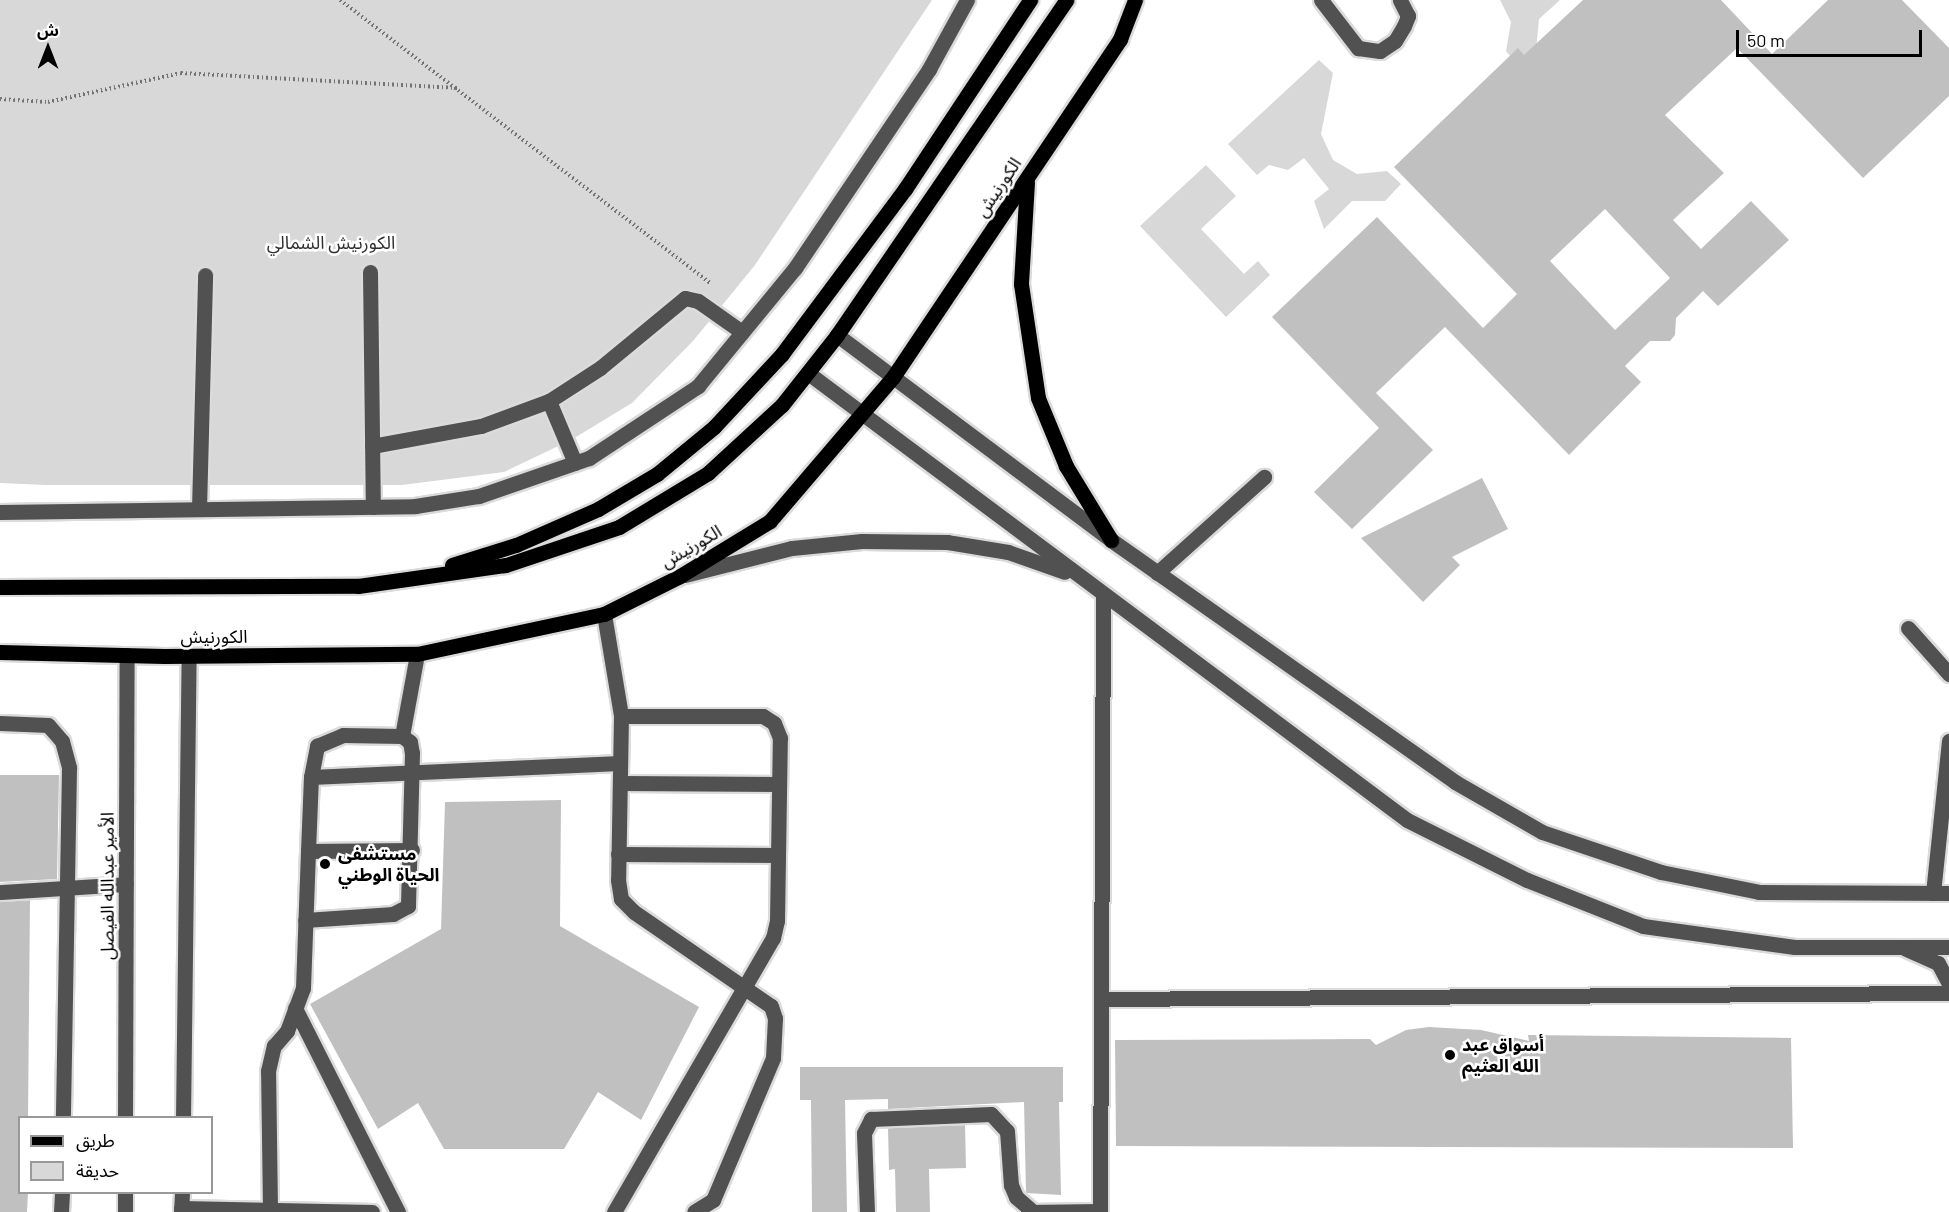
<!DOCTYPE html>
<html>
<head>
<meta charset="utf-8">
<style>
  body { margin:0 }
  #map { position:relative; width:1949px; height:1212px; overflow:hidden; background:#fff; font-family:Barlow,"Noto Sans Arabic",sans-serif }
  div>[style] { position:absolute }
  .green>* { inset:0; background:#d8d8d8 }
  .building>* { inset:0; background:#c0c0c0 }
  .path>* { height:4px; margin-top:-2px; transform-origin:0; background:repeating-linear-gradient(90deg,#737373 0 1.5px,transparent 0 4.5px) }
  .roads { filter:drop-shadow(2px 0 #dbdbdb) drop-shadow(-2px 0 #dbdbdb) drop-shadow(0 2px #dbdbdb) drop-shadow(0 -2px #dbdbdb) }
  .minor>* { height:15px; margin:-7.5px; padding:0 7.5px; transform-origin:7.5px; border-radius:7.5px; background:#515151 }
  .major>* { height:15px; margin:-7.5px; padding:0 7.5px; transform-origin:7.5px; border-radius:7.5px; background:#000 }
  .dots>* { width:16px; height:16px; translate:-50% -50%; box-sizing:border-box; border:3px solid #fff; border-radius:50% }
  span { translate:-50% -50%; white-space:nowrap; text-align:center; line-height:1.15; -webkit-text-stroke:5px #fff; paint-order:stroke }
  .street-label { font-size:18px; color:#000 }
  .park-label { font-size:18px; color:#2f2f2f }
  .poi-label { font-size:18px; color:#000; font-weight:700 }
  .left { translate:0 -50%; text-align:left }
  .legend { position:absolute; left:18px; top:1116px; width:195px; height:78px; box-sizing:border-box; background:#fff; border:2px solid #999; margin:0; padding:8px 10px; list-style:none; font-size:18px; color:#000 }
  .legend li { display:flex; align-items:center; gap:12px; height:30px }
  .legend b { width:30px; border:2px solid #999 }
  .north { position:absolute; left:18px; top:18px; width:60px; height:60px; -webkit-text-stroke:4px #fff; paint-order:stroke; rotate:0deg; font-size:16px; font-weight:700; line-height:24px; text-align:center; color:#000 }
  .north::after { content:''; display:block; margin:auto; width:21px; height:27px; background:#000; clip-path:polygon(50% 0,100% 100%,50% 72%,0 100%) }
  .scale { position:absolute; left:1736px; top:30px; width:186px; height:27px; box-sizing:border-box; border:3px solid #000; border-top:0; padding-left:8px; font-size:18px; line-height:21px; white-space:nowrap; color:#000; -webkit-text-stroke:4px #fff; paint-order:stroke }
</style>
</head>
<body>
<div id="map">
  <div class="green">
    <div style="clip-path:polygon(0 0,932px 0,755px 265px,693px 341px,632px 403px,571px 440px,504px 472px,402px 485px,46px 485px,0 483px)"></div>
    <div style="clip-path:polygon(1500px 0,1560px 0,1539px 19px,1536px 51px,1518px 66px,1506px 51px,1511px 22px)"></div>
    <div style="clip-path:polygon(1319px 60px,1333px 73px,1321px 134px,1333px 160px,1357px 174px,1387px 171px,1401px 184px,1385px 201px,1352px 201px,1324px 229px,1314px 201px,1329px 189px,1304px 158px,1288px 170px,1269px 165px,1257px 175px,1228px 144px)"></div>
    <div style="clip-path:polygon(1206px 165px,1236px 196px,1201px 229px,1244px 274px,1258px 261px,1270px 275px,1226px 317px,1140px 226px)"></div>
  </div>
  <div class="building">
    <div style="clip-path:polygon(evenodd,1583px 0,1721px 0,1772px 54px,1828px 0,1902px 0,1949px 48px,1949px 96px,1863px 178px,1737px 48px,1665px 115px,1724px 173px,1673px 220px,1701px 249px,1751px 201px,1789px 240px,1718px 306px,1703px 291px,1676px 318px,1675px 335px,1670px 341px,1650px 341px,1625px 366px,1641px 382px,1569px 455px,1445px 327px,1376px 393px,1433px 450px,1352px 529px,1314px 492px,1379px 428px,1272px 317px,1377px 217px,1483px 328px,1517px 294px,1394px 167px,1518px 48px,1524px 55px,1583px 0,1605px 209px,1670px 278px,1615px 330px,1550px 261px,1605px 209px)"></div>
    <div style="clip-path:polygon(1482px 478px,1508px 529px,1452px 557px,1460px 565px,1423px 602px,1361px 538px)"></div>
    <div style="clip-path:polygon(0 775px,59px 775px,57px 879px,0 882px)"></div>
    <div style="clip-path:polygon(561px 800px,560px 926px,699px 1007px,641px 1120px,598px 1092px,564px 1149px,444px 1149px,418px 1103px,378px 1129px,310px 1004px,441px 929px,445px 802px)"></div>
    <div style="clip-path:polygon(30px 900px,28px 1118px,20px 1118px,20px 1192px,28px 1192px,27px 1212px,0 1212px,0 902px)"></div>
    <div style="clip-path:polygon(1429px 1027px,1481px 1030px,1529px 1041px,1528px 1035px,1791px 1038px,1793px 1148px,1116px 1146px,1115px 1040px,1370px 1039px,1376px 1045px,1406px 1030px)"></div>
    <div style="clip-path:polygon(800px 1067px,1063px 1067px,1063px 1102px,1059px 1102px,1061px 1195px,1026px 1193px,1024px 1102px,888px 1109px,888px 1099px,845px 1100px,847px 1212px,812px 1212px,811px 1100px,800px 1100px)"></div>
    <div style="clip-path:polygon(965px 1125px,966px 1168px,929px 1169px,930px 1212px,896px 1212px,895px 1169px,889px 1170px,888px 1128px)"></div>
  </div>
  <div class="path">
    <div style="left:340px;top:0;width:467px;rotate:37.4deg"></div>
    <div style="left:0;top:99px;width:48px;rotate:3.6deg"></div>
    <div style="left:48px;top:102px;width:136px;rotate:-12.3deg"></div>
    <div style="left:181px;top:73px;width:277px;rotate:3.1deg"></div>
  </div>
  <div class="roads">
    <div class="minor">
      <div style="left:1321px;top:0;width:61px;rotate:52.4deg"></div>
      <div style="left:1358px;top:48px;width:22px;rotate:8deg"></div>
      <div style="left:1380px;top:51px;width:18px;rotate:-34deg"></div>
      <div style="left:1395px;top:41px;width:17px;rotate:-59deg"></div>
      <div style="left:1404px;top:26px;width:11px;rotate:-68deg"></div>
      <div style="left:1408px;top:16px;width:18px;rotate:-117deg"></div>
      <div style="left:370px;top:272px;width:235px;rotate:89.3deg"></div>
      <div style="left:837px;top:335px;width:342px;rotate:36.8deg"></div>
      <div style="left:1111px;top:540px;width:421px;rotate:35.1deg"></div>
      <div style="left:1455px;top:782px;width:100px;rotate:29.9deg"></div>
      <div style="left:1542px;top:832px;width:126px;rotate:18.6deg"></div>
      <div style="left:1661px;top:872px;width:100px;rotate:11.5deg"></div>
      <div style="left:1759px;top:892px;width:190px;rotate:0.3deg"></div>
      <div style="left:808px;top:373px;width:747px;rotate:36.73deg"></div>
      <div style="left:1407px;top:820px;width:134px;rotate:26.6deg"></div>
      <div style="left:1527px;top:880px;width:125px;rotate:21.6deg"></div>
      <div style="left:1643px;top:926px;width:153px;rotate:7.9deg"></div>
      <div style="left:1795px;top:947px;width:154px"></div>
      <div style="left:549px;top:401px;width:67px;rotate:67.2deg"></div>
      <div style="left:372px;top:446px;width:111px;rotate:-10.4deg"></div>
      <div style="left:481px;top:426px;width:72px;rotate:-20.2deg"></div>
      <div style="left:549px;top:401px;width:61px;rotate:-32.9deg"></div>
      <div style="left:600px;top:368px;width:110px;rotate:-39.5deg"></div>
      <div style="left:685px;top:298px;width:13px;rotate:13deg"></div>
      <div style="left:698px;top:301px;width:54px;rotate:35.2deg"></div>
      <div style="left:199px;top:509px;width:234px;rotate:-88.5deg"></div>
      <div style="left:0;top:512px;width:415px;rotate:-0.8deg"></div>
      <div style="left:415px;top:506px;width:65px;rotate:-8.9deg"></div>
      <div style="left:479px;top:496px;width:116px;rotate:-19.1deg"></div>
      <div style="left:589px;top:458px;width:131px;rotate:-33.4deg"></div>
      <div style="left:698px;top:386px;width:153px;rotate:-50.6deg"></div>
      <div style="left:795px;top:268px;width:240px;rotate:-56deg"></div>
      <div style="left:929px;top:69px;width:79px;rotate:-61.2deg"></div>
      <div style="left:1157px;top:573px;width:144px;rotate:-41.9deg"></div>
      <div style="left:685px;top:575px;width:110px;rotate:-14.2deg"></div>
      <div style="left:792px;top:548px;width:70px;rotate:-5.7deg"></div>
      <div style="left:862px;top:541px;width:85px;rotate:0.7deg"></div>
      <div style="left:947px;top:542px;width:62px;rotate:9.3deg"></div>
      <div style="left:1008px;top:552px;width:60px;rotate:19.3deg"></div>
      <div style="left:604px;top:614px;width:103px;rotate:80.5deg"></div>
      <div style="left:621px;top:716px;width:164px;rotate:91deg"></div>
      <div style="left:618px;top:880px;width:19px;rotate:81deg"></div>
      <div style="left:621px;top:899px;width:18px;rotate:45deg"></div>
      <div style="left:634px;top:912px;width:166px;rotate:34.5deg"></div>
      <div style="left:771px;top:1006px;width:13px;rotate:72deg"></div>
      <div style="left:775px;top:1018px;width:40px;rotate:92.9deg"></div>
      <div style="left:773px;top:1058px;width:154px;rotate:112.9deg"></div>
      <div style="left:713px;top:1200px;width:22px;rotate:148deg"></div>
      <div style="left:1908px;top:628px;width:62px;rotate:48.3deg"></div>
      <div style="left:0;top:723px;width:48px;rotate:2.4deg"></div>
      <div style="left:48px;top:725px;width:21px;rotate:49deg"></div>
      <div style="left:62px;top:741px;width:28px;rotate:75deg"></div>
      <div style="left:69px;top:768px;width:350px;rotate:91deg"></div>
      <div style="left:402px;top:736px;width:83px;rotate:-79.6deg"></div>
      <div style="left:311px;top:777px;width:309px;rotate:-2.6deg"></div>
      <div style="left:620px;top:783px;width:158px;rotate:0.4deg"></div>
      <div style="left:308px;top:851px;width:104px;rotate:-0.6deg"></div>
      <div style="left:618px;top:854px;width:160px;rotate:0.4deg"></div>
      <div style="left:0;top:892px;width:126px;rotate:-3.6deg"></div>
      <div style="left:1933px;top:893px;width:153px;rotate:-84deg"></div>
      <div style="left:1906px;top:949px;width:35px;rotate:24deg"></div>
      <div style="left:1938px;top:963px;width:24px;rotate:62deg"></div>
      <div style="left:1101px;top:999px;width:848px;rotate:-0.41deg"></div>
      <div style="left:295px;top:1008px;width:229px;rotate:63.2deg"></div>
      <div style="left:125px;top:1118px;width:463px;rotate:-89.8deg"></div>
      <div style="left:183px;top:1118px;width:462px;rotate:-89.3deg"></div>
      <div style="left:181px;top:1208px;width:191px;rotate:1.2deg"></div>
      <div style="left:270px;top:1209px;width:138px;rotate:-90.8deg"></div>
      <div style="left:268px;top:1071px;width:26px;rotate:-77deg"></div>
      <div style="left:274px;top:1046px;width:20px;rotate:-49deg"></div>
      <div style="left:287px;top:1031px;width:46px;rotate:-69.6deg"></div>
      <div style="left:303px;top:988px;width:137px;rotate:-87.9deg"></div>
      <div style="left:308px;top:851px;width:74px;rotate:-87.7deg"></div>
      <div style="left:311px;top:777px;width:32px;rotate:-79deg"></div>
      <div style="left:317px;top:746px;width:28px;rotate:-23deg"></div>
      <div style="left:343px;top:735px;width:59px;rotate:1deg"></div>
      <div style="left:402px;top:736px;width:10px;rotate:37deg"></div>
      <div style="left:410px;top:742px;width:11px;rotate:80deg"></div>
      <div style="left:412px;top:753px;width:153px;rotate:91.5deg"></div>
      <div style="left:408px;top:906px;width:17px;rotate:152deg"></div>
      <div style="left:393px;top:914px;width:88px;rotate:176.1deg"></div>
      <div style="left:61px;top:1212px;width:20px;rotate:-87deg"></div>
      <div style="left:125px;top:1212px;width:20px;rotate:-90deg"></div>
      <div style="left:181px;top:1212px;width:20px;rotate:-87deg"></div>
      <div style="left:614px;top:1212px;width:317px;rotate:-59.9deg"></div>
      <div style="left:773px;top:938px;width:17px;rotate:-77deg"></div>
      <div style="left:777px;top:921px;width:183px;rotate:-89.1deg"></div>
      <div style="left:780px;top:738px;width:16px;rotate:-112deg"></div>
      <div style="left:774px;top:723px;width:13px;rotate:-148deg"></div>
      <div style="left:763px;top:716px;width:142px;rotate:180deg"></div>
      <div style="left:867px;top:1212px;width:79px;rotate:-92.2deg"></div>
      <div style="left:864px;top:1133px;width:16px;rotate:-63deg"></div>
      <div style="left:871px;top:1119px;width:120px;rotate:-2.4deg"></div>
      <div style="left:991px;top:1114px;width:23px;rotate:47deg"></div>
      <div style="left:1007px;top:1131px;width:54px;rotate:85.8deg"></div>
      <div style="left:1011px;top:1185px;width:13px;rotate:67deg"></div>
      <div style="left:1016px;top:1197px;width:20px;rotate:41deg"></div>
      <div style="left:1028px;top:1212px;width:72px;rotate:-0.8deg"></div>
      <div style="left:1100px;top:1212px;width:617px;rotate:-89.72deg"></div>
    </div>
    <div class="major">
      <div style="left:1027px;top:182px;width:102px;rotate:93.4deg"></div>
      <div style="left:1021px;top:284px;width:115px;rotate:81.5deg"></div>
      <div style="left:1038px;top:398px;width:74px;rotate:67.6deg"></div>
      <div style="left:1066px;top:466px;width:87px;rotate:58.7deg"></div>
      <div style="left:452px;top:565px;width:67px;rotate:-17.4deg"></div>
      <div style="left:516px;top:545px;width:90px;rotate:-23.7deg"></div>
      <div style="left:598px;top:509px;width:69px;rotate:-30.7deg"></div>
      <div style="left:657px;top:474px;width:74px;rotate:-39.5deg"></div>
      <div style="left:714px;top:427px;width:100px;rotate:-47deg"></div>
      <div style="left:782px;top:354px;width:206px;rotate:-53.3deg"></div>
      <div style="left:905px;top:189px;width:227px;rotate:-56.5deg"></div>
      <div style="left:0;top:587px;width:358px;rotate:-0.2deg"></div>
      <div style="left:358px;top:586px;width:149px;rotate:-8.1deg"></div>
      <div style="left:506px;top:565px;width:119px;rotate:-18.6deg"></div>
      <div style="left:619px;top:527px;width:104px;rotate:-31.2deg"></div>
      <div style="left:708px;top:473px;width:100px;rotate:-42.6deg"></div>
      <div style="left:782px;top:405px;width:89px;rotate:-51.8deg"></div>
      <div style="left:837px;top:335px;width:406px;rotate:-55.6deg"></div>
      <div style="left:0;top:652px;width:164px;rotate:1.4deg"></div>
      <div style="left:164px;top:656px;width:253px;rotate:-0.5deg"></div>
      <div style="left:417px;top:654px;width:191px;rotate:-12.1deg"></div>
      <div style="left:604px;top:614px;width:85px;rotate:-26.6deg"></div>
      <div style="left:680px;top:576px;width:105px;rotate:-31.4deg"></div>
      <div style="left:770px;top:521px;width:189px;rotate:-49.5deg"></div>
      <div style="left:893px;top:377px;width:407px;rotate:-56.1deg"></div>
      <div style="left:1120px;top:39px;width:42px;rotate:-69deg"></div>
    </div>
  </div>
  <div class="dots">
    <div style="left:325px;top:864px;background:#000"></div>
    <div style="left:1450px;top:1055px;background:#000"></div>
  </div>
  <div class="street-label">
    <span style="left:998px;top:187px;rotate:-56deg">الكورنيش</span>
    <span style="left:691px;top:546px;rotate:-30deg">الكورنيش</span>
    <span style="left:214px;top:636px">الكورنيش</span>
    <span style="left:107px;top:886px;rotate:-90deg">الأمير عبدالله الفيصل</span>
  </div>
  <div class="park-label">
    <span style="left:331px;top:242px">الكورنيش الشمالي</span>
  </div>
  <div class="poi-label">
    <span class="left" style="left:338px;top:864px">مستشفى<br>الحياة الوطني</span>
    <span class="left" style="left:1462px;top:1055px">أسواق عبد<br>الله العثيم</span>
  </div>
  <ul class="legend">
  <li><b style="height:8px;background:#000"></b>طريق</li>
  <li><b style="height:16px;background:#d8d8d8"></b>حديقة</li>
  </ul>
  <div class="north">ش</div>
  <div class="scale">50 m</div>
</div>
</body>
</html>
